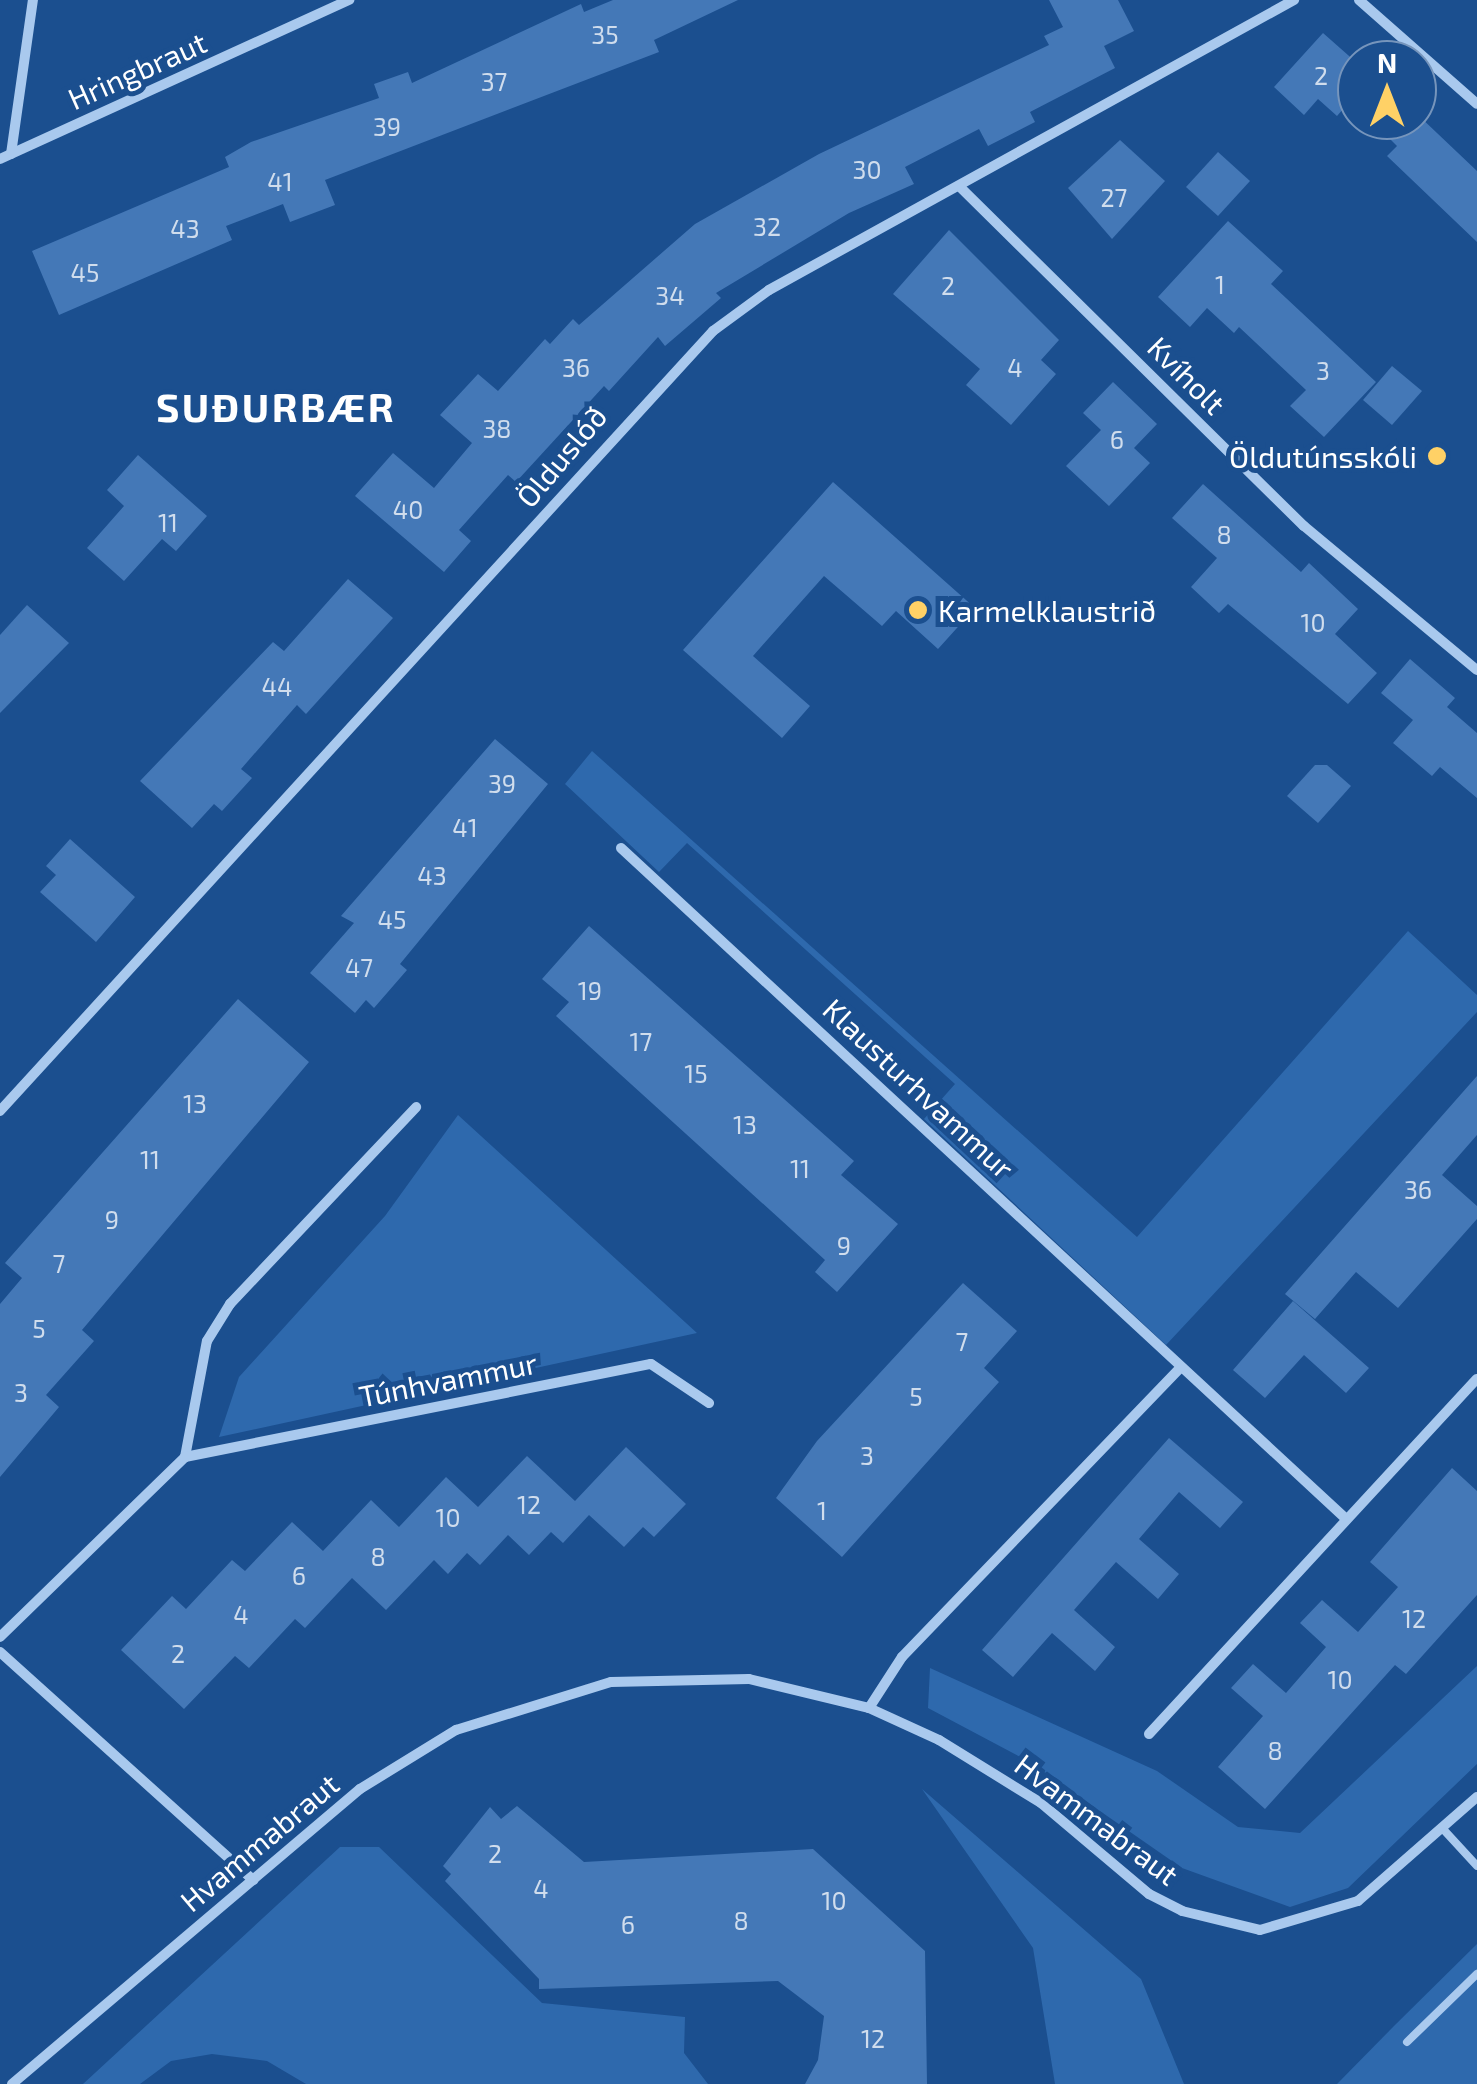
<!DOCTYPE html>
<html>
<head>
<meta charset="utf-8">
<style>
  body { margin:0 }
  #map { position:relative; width:1477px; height:2084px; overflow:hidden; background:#1b4f8f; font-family:"Exo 2",sans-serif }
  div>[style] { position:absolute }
  .green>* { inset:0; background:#2e69ad }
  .building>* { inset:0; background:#4478b7 }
  .lane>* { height:8px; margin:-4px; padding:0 4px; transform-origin:4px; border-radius:4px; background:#a9c9ee }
  .street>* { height:10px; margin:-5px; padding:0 5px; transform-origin:5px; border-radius:5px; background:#a9c9ee }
  .dots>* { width:28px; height:28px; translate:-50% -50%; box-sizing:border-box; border:5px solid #1b4f8f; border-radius:50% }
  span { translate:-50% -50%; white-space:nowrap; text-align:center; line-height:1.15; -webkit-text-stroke:10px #1b4f8f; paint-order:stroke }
  .number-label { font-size:25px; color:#d0dded }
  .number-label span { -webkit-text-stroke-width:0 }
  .street-label { font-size:30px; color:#fff }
  .poi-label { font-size:30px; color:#fff }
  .right { translate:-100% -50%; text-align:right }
  .left { translate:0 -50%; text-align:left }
  .district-label { font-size:40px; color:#fff; font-weight:700; letter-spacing:2.5px }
  .north { position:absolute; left:1337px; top:40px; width:100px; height:100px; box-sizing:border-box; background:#1b4f8f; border:2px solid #7695bc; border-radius:50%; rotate:0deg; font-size:28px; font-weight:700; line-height:40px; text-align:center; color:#fff }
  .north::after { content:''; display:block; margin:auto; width:35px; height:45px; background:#ffd166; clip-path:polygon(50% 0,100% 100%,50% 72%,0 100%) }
</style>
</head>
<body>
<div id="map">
  <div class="green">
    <div style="clip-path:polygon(592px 751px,1137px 1237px,1408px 931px,1477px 995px,1477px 1012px,1166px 1345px,924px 1119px,955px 1084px,687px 843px,659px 872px,565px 784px)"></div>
    <div style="clip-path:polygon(458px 1115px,697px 1333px,219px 1437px,239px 1377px,385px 1216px)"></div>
    <div style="clip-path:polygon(1477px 1666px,1477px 1764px,1348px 1888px,1290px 1907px,1182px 1868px,1028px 1761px,928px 1708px,930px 1668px,1157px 1771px,1238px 1827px,1300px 1833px)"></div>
    <div style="clip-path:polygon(922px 1789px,1141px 1979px,1184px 2084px,1055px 2084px,1033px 1948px)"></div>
    <div style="clip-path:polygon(340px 1847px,379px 1847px,542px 2003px,685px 2017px,684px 2053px,708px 2084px,306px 2084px,267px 2061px,212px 2054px,171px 2061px,140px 2084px,83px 2084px)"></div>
    <div style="clip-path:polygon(1477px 1944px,1477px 2084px,1337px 2084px,1394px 2026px)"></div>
  </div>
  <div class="building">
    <div style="clip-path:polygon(613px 0,738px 0,654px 40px,659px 52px,325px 180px,335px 205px,290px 222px,283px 204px,226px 226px,232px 240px,59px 315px,32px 251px,229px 167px,225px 157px,251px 142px,379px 98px,374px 84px,408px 72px,412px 83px,581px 4px,584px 12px)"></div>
    <div style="clip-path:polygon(1049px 0,1118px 0,1134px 31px,1104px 46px,1115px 68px,1030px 112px,1035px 122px,988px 146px,979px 129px,905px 167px,914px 184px,849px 213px,716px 293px,721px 298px,665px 346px,658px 337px,609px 391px,604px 386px,516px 482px,508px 475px,459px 530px,471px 541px,444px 572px,355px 496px,393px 453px,434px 488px,472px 443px,440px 415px,478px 374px,498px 391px,545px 339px,550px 344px,573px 319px,579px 325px,695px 224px,819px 154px,1049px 45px,1044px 36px,1063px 27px)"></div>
    <div style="clip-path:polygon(1323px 33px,1357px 63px,1357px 93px,1337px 116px,1318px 99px,1304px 115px,1274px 87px)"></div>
    <div style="clip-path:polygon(1417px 114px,1477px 171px,1477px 242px,1387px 156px,1397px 146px,1389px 138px)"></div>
    <div style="clip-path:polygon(1120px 140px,1165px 181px,1112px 239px,1068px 188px)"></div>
    <div style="clip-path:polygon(1218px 152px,1250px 181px,1218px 216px,1186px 187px)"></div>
    <div style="clip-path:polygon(1228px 221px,1283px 271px,1271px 284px,1376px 382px,1324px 437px,1290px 406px,1306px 390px,1239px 327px,1234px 333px,1207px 308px,1190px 327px,1158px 297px)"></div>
    <div style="clip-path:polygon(949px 230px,1059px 340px,1041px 360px,1056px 374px,1011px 425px,966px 385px,980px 369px,893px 294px)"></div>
    <div style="clip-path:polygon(1392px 366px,1422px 391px,1392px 425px,1363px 400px)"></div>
    <div style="clip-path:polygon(1113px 382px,1157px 424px,1134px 448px,1150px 463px,1109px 506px,1066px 466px,1101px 430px,1083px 413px)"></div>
    <div style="clip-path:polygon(138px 455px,207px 516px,176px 551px,162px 539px,124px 581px,87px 548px,124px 506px,107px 490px)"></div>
    <div style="clip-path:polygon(833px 482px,975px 608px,938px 649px,896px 611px,882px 626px,824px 576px,753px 656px,810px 706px,782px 738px,683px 650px)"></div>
    <div style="clip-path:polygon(1203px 484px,1301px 572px,1309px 563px,1358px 609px,1335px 634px,1377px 673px,1348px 704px,1228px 604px,1219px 613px,1191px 587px,1217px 558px,1172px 518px)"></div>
    <div style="clip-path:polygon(348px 579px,393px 618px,306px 714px,297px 705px,241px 769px,252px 778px,222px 811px,214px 804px,192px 828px,140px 781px,273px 642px,284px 651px)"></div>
    <div style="clip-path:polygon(27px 605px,69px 643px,0 713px,0 635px)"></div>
    <div style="clip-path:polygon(1410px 659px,1455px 698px,1447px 707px,1477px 733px,1477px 798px,1440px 767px,1432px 776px,1393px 743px,1413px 720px,1381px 693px)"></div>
    <div style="clip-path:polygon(495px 739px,548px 784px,400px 964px,407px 970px,374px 1008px,366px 1000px,355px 1013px,310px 973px,354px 923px,341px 916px)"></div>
    <div style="clip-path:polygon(1315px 765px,1327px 765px,1351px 786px,1318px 823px,1287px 796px)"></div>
    <div style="clip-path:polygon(70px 839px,135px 897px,96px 942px,40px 892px,56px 875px,46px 866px)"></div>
    <div style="clip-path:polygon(589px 926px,854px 1161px,841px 1175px,898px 1224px,837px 1292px,815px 1272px,825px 1260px,556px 1016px,569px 1002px,542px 979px)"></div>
    <div style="clip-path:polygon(238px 999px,309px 1062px,82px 1330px,94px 1341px,46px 1395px,59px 1407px,0 1477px,0 1304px,22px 1278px,5px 1263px)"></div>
    <div style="clip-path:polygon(1477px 1076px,1477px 1135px,1442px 1175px,1477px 1206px,1477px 1219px,1398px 1308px,1356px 1272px,1315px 1319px,1285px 1294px)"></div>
    <div style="clip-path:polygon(963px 1283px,1017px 1331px,984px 1368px,999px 1382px,842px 1557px,776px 1498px,817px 1441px)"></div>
    <div style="clip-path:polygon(1293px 1301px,1369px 1368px,1346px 1393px,1304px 1355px,1265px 1398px,1233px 1370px)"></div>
    <div style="clip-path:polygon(1169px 1438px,1243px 1502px,1220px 1528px,1179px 1492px,1139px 1539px,1179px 1574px,1158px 1599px,1116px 1562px,1074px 1610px,1115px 1647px,1095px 1671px,1052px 1633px,1013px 1677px,982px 1650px)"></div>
    <div style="clip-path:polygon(626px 1447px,686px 1504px,654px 1537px,643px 1527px,624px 1547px,589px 1515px,563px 1543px,551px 1532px,529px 1555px,508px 1535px,480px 1565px,467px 1553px,448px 1574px,434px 1560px,386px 1610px,352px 1578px,305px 1628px,295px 1619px,249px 1668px,235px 1656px,184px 1709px,121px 1650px,172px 1596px,186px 1609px,232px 1560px,245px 1571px,292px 1522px,323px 1551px,371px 1500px,399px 1527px,446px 1477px,478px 1507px,527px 1456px,575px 1501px)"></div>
    <div style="clip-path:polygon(1452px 1468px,1477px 1491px,1477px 1595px,1406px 1674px,1395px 1665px,1265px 1809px,1218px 1767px,1263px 1716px,1231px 1688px,1253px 1664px,1286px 1693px,1326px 1647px,1300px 1623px,1322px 1600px,1358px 1632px,1398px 1587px,1370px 1562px)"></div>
    <div style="clip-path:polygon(517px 1806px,584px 1862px,813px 1849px,925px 1951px,927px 2084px,805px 2084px,818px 2060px,824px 2016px,778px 1981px,539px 1989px,539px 1979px,445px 1881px,451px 1874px,443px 1866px,490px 1807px,501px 1819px)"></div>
  </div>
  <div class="lane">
    <div style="left:1443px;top:1829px;width:50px;rotate:47.4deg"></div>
    <div style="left:1407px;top:2042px;width:98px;rotate:-44.2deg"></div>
  </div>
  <div class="street">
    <div style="left:1359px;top:0;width:157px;rotate:41.4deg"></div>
    <div style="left:11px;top:154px;width:156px;rotate:-81.9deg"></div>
    <div style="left:0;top:159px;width:384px;rotate:-24.5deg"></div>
    <div style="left:960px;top:187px;width:483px;rotate:44.6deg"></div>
    <div style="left:1304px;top:526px;width:225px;rotate:39.8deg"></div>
    <div style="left:621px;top:848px;width:988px;rotate:42.78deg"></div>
    <div style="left:0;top:1111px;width:1057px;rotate:-47.57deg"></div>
    <div style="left:713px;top:331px;width:69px;rotate:-36.2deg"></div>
    <div style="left:769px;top:290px;width:600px;rotate:-28.92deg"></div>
    <div style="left:185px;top:1457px;width:118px;rotate:-79.3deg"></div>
    <div style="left:207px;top:1341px;width:44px;rotate:-58.1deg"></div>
    <div style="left:230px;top:1304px;width:271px;rotate:-46.6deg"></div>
    <div style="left:0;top:1637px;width:258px;rotate:-44.2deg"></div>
    <div style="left:185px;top:1457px;width:475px;rotate:-11.3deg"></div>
    <div style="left:651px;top:1364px;width:70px;rotate:33.9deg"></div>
    <div style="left:0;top:1652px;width:341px;rotate:42deg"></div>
    <div style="left:869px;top:1708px;width:61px;rotate:-57.1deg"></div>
    <div style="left:902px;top:1657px;width:400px;rotate:-46.1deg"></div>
    <div style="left:1149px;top:1734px;width:483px;rotate:-47.3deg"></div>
    <div style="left:12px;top:2084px;width:456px;rotate:-40.3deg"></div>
    <div style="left:360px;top:1789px;width:113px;rotate:-31.6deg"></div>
    <div style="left:456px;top:1730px;width:162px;rotate:-17.2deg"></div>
    <div style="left:611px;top:1682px;width:138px;rotate:-1.2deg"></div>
    <div style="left:749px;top:1679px;width:123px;rotate:13.6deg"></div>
    <div style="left:869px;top:1708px;width:77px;rotate:24.6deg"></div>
    <div style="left:939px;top:1740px;width:120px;rotate:31.7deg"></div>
    <div style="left:1041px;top:1803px;width:141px;rotate:40.1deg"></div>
    <div style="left:1149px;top:1894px;width:37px;rotate:27deg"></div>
    <div style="left:1182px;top:1911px;width:80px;rotate:13.7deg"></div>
    <div style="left:1260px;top:1930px;width:102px;rotate:-16.5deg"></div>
    <div style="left:1358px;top:1901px;width:158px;rotate:-41.2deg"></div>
  </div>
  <div class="dots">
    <div style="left:1437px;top:456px;background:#ffd166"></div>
    <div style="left:918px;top:610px;background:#ffd166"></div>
  </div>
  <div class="number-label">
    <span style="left:605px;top:34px">35</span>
    <span style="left:1321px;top:75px">2</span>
    <span style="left:494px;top:81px">37</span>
    <span style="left:387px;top:126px">39</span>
    <span style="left:867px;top:169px">30</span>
    <span style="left:280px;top:181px">41</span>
    <span style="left:1114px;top:197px">27</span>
    <span style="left:767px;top:226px">32</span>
    <span style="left:185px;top:228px">43</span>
    <span style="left:85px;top:272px">45</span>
    <span style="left:1220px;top:284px">1</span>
    <span style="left:948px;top:285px">2</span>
    <span style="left:670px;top:295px">34</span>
    <span style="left:576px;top:367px">36</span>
    <span style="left:1015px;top:367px">4</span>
    <span style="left:1323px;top:370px">3</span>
    <span style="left:497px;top:428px">38</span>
    <span style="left:1117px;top:439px">6</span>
    <span style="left:408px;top:509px">40</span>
    <span style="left:168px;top:522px">11</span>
    <span style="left:1224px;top:534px">8</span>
    <span style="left:1313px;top:622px">10</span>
    <span style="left:277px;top:686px">44</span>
    <span style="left:502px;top:783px">39</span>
    <span style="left:465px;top:827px">41</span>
    <span style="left:432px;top:875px">43</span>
    <span style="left:392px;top:919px">45</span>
    <span style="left:359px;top:967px">47</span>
    <span style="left:590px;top:990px">19</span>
    <span style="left:641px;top:1041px">17</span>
    <span style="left:696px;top:1073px">15</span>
    <span style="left:195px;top:1103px">13</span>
    <span style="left:745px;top:1124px">13</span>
    <span style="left:150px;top:1159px">11</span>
    <span style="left:800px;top:1168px">11</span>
    <span style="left:1418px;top:1189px">36</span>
    <span style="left:112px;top:1219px">9</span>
    <span style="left:844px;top:1245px">9</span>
    <span style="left:59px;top:1263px">7</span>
    <span style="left:39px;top:1328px">5</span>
    <span style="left:962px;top:1341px">7</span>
    <span style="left:21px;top:1392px">3</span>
    <span style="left:916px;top:1396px">5</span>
    <span style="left:867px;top:1455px">3</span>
    <span style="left:529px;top:1504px">12</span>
    <span style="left:822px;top:1510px">1</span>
    <span style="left:448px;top:1517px">10</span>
    <span style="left:378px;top:1556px">8</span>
    <span style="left:299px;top:1575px">6</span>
    <span style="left:241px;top:1614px">4</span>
    <span style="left:1414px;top:1618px">12</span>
    <span style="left:178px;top:1653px">2</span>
    <span style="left:1340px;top:1679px">10</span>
    <span style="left:1275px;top:1750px">8</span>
    <span style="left:495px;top:1853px">2</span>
    <span style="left:541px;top:1888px">4</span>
    <span style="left:834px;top:1900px">10</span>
    <span style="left:741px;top:1920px">8</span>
    <span style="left:628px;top:1924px">6</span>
    <span style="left:873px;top:2038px">12</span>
  </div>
  <div class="street-label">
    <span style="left:137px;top:70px;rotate:-24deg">Hringbraut</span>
    <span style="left:1187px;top:375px;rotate:45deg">Kvíholt</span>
    <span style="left:561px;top:456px;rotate:-50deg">Ölduslóð</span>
    <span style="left:919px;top:1088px;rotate:43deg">Klausturhvammur</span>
    <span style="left:448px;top:1379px;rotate:-11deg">Túnhvammur</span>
    <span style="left:1097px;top:1819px;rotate:37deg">Hvammabraut</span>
    <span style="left:259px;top:1842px;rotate:-40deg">Hvammabraut</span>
  </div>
  <div class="poi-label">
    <span class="right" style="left:1417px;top:456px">Öldutúnsskóli</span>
    <span class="left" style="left:938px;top:610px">Karmelklaustrið</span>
  </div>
  <div class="district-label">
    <span style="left:276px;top:406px">SUÐURBÆR</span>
  </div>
  <div class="north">N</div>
</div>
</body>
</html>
